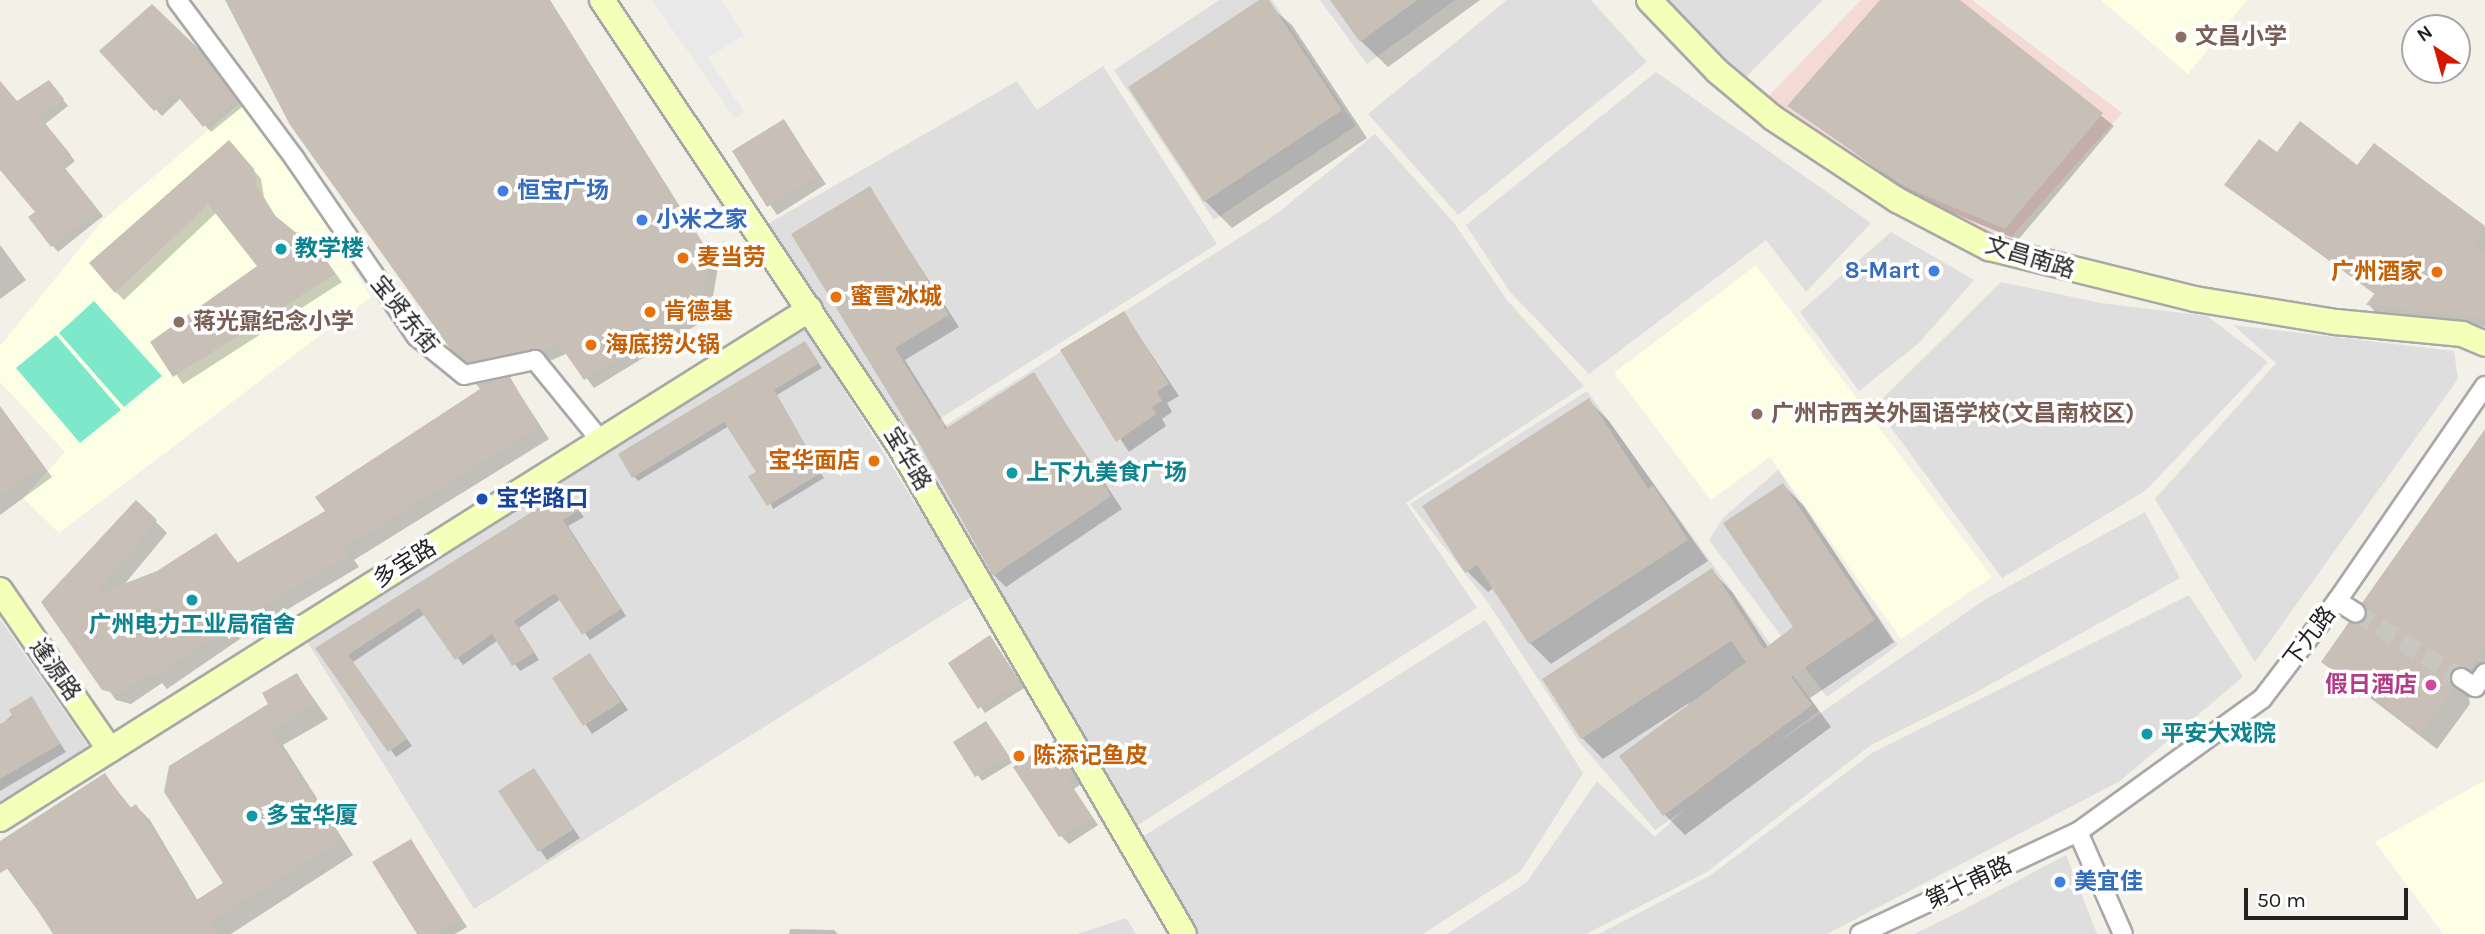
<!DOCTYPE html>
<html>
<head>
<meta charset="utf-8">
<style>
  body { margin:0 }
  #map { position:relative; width:2485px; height:934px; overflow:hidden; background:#f2f0e7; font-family:Karla,"Noto Sans SC",sans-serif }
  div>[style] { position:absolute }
  .residential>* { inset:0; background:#dfdede }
  .commercial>* { inset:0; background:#f4dad5 }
  .education>* { inset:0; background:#fcffe4 }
  .pitch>* { inset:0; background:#7ee8cb }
  .parking>* { inset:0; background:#e9e9e9 }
  .shadow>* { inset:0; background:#0003 }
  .building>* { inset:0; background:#c8bfb6 }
  .street-tunnel>* { height:18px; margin-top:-9px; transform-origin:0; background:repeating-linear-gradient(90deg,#c8c7bf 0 18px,transparent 0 27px) }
  .roads { filter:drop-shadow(2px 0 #a8a8a8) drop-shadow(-2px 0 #a8a8a8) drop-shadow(0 2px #a8a8a8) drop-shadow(0 -2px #a8a8a8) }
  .street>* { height:18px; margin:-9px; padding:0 9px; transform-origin:9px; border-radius:9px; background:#fff }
  .secondary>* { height:24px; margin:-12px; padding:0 12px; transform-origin:12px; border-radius:12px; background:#f4ffb9 }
  .dots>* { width:19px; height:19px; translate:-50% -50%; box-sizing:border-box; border:4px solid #fff; border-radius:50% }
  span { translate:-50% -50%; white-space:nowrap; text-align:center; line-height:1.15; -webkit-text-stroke:7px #fff; paint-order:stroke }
  .education-label { font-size:23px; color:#785e54; font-weight:700 }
  .left { translate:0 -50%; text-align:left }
  .shop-label { font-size:23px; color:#366cbe; font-weight:700 }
  .right { translate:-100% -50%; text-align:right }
  .culture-label { font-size:23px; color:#0d838f; font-weight:700 }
  .food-label { font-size:23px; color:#c56008; font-weight:700 }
  .street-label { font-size:23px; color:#212121 }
  .transit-label { font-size:23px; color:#164399; font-weight:700 }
  .hotel-label { font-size:23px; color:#b23c85; font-weight:700 }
  .north { position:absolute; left:2401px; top:14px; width:70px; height:70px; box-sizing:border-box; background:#fff; border:2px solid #a6a6a6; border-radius:50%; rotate:324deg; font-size:19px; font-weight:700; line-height:28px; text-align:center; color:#212121 }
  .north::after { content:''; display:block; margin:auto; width:24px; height:32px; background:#d31800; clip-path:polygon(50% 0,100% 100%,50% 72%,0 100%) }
  .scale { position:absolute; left:2244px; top:888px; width:164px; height:32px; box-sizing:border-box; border:4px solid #212121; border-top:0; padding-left:9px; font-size:21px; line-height:24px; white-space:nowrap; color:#212121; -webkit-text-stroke:5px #fff; paint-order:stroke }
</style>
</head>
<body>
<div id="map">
  <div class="residential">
    <div style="clip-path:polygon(1219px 0,1272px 0,1356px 126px,1214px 220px,1114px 70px)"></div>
    <div style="clip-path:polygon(1320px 0,1455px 0,1367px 64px)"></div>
    <div style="clip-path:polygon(1507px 0,1591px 0,1647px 62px,1458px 215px,1368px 114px)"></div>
    <div style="clip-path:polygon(1663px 0,1823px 0,1740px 83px)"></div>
    <div style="clip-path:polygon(1103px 66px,1217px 244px,903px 442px,766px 225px,1017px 81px,1037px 110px)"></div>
    <div style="clip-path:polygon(1656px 72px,1871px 223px,1806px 292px,1766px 240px,1589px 374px,1510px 292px,1466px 225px)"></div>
    <div style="clip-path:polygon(1375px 134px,1454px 223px,1507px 300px,1584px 386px,1406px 503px,1477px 608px,1132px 829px,907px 450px,1275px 215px)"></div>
    <div style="clip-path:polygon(1891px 232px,1974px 280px,1919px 343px,1859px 391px,1800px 312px)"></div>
    <div style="clip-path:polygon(2001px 282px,2101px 303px,2207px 316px,2268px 362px,2145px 491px,2002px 578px,1875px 406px)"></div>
    <div style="clip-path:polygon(2233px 325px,2454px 351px,2458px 379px,2255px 662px,2155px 499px,2276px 363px)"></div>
    <div style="clip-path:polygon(805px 327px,973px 596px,474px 909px,306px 640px)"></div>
    <div style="clip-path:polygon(1587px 391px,1819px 711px,1773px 746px,1986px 599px,2145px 512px,2180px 578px,1973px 694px,1871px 745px,1707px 872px,1586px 934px,1447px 934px,1527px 882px,1597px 781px,1655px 837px,1685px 809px,1655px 830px,1580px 743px,1487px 601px,1410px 504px)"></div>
    <div style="clip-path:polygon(1778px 470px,1898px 645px,1827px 697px,1709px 540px,1723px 518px)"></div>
    <div style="clip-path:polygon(2189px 595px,2243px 677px,2120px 781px,1827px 934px,1599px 934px,1711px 875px,1872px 753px)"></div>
    <div style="clip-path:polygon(0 619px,89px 747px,0 802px)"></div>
    <div style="clip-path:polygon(1485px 620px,1583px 773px,1521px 871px,1423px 934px,1195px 934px,1136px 841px)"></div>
    <div style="clip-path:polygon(2066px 855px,2097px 934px,1914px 934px,1957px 913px)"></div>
    <div style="clip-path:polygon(1126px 918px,1136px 934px,1077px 934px)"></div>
  </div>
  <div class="commercial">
    <div style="clip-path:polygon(1861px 0,1972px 0,2122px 113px,2004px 245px,1868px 176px,1764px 101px)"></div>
  </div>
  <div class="education">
    <div style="clip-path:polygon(2101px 0,2247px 0,2188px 74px)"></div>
    <div style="clip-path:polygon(240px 103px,309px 198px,371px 297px,59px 533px,23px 498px,65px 452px,0 382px,0 346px,103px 220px)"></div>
    <div style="clip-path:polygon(1756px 265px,1992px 577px,1901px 639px,1770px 457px,1711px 500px,1614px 373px)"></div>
    <div style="clip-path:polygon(2485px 780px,2485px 934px,2443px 934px,2375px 842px)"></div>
  </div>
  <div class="pitch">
    <div style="clip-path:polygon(94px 301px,162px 376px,124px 407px,59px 333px)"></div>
    <div style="clip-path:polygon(56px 335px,121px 410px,80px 443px,16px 368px)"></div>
  </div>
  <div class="parking">
    <div style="clip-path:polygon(652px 0,721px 0,744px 35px,708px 58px,744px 112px,735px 119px)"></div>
  </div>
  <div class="shadow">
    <div style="clip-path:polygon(227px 0,550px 0,718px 267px,711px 308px,697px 325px,594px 388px,568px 353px,552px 360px,543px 357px,478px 371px,463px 359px)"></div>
    <div style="clip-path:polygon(1262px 0,1292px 25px,1367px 138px,1232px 228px,1205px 201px)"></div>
    <div style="clip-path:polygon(1332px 0,1480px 0,1388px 67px,1361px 41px)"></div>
    <div style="clip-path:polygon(1882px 0,1957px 0,2114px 126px,2018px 240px,1919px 199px,1790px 106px)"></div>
    <div style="clip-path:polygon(101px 51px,207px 60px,242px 107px,211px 132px,181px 98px,162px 116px)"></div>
    <div style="clip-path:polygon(0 82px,17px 103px,54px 88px,68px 106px,45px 124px,75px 161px,65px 169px,103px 216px,58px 252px,30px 218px,37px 212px,0 169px)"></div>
    <div style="clip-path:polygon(783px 121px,826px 184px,777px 215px,735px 152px)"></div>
    <div style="clip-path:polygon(2374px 145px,2485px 228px,2485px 327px,2378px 315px,2369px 305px,2376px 295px,2226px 185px,2277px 154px,2357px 167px)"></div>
    <div style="clip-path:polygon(237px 151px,261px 179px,264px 197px,278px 220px,294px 233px,309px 237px,342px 282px,183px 384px,153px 342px,259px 267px,217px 212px,124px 300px,116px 292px)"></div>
    <div style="clip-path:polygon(869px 188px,959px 327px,905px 360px,948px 429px,1033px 375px,1122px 509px,1006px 587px,994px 575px,921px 444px,794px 234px)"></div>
    <div style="clip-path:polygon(0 245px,26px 280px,0 299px)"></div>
    <div style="clip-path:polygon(1124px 313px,1179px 396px,1167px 403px,1172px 412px,1162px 419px,1166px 426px,1129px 452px,1063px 351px)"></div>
    <div style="clip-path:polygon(805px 343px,822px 368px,777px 395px,824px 478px,773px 509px,758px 472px,729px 426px,638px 481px,634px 476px)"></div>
    <div style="clip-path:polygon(510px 379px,549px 439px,354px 560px,359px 567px,256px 628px,167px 689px,162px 683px,131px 704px,116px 700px,44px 602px,136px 502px,167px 533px,123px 586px,157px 573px,216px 535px,239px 564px,327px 511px)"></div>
    <div style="clip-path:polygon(1588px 400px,1609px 421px,1708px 561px,1551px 664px,1530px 643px,1494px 588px,1488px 592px,1467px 571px)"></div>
    <div style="clip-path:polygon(0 406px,52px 477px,0 515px)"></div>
    <div style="clip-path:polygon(2485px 432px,2485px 683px,2467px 687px,2470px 704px,2437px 749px,2323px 662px,2367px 621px)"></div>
    <div style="clip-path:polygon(1783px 485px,1804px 506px,1894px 642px,1810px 698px,1831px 727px,1685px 835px,1664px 814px,1689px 703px,1603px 759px,1582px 738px,1712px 571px,1732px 592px,1768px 647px,1795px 628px)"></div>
    <div style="clip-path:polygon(566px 492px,584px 517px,568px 526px,626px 616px,590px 640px,561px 599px,519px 628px,539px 660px,520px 671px,498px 640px,463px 665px,425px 614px,353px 662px,412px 746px,396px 757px,317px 649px)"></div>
    <div style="clip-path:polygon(990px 637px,1024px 688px,985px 713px,951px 663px)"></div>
    <div style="clip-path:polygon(590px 655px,628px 710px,592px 734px,554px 678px)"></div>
    <div style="clip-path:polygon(297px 675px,328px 719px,283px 745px,353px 855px,231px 934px,55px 934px,0 859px,0 843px,105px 775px,132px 809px,136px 806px,150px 820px,198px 901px,225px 884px,271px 704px)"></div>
    <div style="clip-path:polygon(31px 698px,66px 752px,0 791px,0 726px)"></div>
    <div style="clip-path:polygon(986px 723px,1013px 762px,982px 781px,955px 743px)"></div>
    <div style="clip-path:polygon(1053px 742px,1081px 784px,1074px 789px,1098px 825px,1069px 844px,1061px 836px)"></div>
    <div style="clip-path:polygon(534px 770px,580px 838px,547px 860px,501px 792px)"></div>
    <div style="clip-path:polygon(411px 841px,467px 927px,455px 934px,419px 934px)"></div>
    <div style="clip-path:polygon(790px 929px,834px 930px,838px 934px,789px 934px)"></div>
  </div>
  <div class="building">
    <div style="clip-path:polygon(225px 0,549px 0,710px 256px,702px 298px,688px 316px,584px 380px,559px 344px,542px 352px,533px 349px,467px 363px,451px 350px,290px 125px)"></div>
    <div style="clip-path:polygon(1259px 0,1269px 0,1342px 110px,1204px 202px,1128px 87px)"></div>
    <div style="clip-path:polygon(1330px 0,1417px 0,1360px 42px)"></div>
    <div style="clip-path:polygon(1880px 0,1960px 0,2103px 113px,2005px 229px,1905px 187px,1787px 106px)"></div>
    <div style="clip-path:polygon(152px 4px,201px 51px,237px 100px,203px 127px,175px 93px,154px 111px,99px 51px)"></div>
    <div style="clip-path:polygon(49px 80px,64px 99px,40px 117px,71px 155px,61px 163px,98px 210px,51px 247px,28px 217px,35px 212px,0 170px,0 81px,17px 101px)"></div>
    <div style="clip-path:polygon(784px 119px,819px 175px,767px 207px,732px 151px)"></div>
    <div style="clip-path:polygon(2300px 121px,2357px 165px,2374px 143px,2485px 226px,2475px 246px,2485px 252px,2485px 319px,2366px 305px,2375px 293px,2224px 185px,2259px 139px,2277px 152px)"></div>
    <div style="clip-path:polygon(229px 140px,254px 169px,257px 187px,272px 213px,295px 232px,310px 235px,335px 274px,173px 377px,150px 342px,257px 266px,208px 204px,115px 293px,89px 263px)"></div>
    <div style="clip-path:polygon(870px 186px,949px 315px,895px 348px,945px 429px,1034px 372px,1111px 496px,993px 576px,920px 445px,791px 234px)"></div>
    <div style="clip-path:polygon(1124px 311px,1169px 384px,1157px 392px,1162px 401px,1152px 407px,1156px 414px,1116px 442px,1060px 350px)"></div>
    <div style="clip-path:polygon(805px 341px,819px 363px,774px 390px,821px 473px,767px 506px,748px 476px,756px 472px,724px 422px,632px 478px,618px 454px)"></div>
    <div style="clip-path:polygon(510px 377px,539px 427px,344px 548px,349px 556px,244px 617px,155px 678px,151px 673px,119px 694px,102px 690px,41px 602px,136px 500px,157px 520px,95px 595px,157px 571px,216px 533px,237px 563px,325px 511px,315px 497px,480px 389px,476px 384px)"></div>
    <div style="clip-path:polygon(1589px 398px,1648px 489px,1653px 485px,1688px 540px,1529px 644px,1477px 565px,1465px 573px,1422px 506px)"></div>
    <div style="clip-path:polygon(0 407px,42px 465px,0 496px)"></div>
    <div style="clip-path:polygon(2485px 429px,2485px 647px,2468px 669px,2452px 671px,2455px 687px,2421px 734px,2321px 662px,2349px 622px,2365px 620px,2362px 603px)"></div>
    <div style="clip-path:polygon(1783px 483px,1875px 620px,1791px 677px,1812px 705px,1663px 816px,1619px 756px,1746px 662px,1731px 641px,1581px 739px,1542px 679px,1712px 568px,1764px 649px,1793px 627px,1723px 523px)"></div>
    <div style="clip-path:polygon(567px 490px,579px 510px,563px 520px,621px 609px,582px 635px,555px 593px,514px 621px,534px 653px,512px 666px,492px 634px,455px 660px,419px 608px,348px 655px,407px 739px,388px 752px,315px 648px)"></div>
    <div style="clip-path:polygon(990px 635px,1020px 682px,978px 709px,948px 663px)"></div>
    <div style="clip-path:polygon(590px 653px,621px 702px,583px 726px,552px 678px)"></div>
    <div style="clip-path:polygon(297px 673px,315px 704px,270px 731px,340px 841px,210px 922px,218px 934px,53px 934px,10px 867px,0 873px,0 841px,105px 773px,129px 809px,136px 804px,195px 901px,223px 883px,164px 792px,169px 766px,268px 704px,262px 693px)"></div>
    <div style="clip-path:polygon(32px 696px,60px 744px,0 779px,0 724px,13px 717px,9px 710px)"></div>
    <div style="clip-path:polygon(986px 721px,1009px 756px,975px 777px,953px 742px)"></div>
    <div style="clip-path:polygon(1054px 740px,1074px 775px,1067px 780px,1092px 817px,1059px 837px,1013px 767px)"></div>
    <div style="clip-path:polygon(534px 768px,574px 829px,538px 852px,498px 791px)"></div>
    <div style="clip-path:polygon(411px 839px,460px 918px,434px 934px,417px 934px,372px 862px)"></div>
  </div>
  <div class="street-tunnel">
    <div style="left:2356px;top:613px;width:123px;rotate:31.8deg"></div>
  </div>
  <div class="roads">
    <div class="street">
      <div style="left:177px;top:0;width:198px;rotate:53.4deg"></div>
      <div style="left:295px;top:159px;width:214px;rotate:55.6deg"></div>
      <div style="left:416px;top:336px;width:62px;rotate:39.1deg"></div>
      <div style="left:464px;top:375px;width:73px;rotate:-11.9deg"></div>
      <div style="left:535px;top:360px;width:104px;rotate:50.8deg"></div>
      <div style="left:2337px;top:601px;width:22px;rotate:32deg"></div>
      <div style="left:2461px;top:678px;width:17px;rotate:33deg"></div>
      <div style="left:2475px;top:687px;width:17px;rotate:-54deg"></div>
      <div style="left:2078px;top:832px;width:111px;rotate:66.2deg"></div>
      <div style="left:1860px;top:934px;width:241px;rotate:-25.1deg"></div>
      <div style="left:2078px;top:832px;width:227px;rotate:-35.9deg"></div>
      <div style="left:2262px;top:699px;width:123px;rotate:-52.6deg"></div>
      <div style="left:2337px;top:601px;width:261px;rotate:-55.5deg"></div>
    </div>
    <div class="secondary">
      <div style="left:602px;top:0;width:539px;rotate:56.28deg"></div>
      <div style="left:901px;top:448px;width:562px;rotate:59.79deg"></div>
      <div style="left:1649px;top:0;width:98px;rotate:46.2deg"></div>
      <div style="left:1717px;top:71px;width:73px;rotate:40deg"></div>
      <div style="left:1773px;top:118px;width:149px;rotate:33.5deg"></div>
      <div style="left:1897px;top:200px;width:104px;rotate:27.6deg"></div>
      <div style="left:1989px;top:248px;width:212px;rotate:13.9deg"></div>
      <div style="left:2195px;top:299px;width:143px;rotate:9.3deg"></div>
      <div style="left:2336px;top:322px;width:127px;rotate:5.4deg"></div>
      <div style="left:2462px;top:334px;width:25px;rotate:23deg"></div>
      <div style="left:0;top:590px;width:194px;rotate:55.5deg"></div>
      <div style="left:0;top:819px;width:957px;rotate:-32.2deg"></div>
    </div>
  </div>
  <div class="dots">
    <div style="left:2181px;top:37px;background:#8d6e63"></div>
    <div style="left:503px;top:191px;background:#3f7fe0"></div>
    <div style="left:642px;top:220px;background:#3f7fe0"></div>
    <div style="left:281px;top:249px;background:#0f9aa8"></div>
    <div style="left:683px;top:258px;background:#e8710a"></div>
    <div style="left:1934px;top:271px;background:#3f7fe0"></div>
    <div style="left:2437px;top:272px;background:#e8710a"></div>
    <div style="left:836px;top:297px;background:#e8710a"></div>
    <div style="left:650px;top:312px;background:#e8710a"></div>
    <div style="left:179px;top:322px;background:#8d6e63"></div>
    <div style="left:591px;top:345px;background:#e8710a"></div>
    <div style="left:1757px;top:414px;background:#8d6e63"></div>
    <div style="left:874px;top:461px;background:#e8710a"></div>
    <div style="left:1012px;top:473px;background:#0f9aa8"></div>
    <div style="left:482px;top:499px;background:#1a4fb4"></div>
    <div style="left:192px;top:600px;background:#0f9aa8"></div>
    <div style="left:2431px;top:685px;background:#d1479c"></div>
    <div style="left:2147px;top:734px;background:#0f9aa8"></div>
    <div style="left:1019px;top:756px;background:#e8710a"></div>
    <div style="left:252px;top:816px;background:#0f9aa8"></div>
    <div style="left:2060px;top:882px;background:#3f7fe0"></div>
  </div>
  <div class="education-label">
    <span class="left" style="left:2195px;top:37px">文昌小学</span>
    <span class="left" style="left:193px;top:322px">蒋光鼐纪念小学</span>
    <span class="left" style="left:1771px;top:414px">广州市西关外国语学校(文昌南校区)</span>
  </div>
  <div class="shop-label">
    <span class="left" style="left:517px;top:191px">恒宝广场</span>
    <span class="left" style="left:656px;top:220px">小米之家</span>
    <span class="right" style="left:1920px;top:271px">8-Mart</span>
    <span class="left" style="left:2074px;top:882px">美宜佳</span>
  </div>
  <div class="culture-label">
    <span class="left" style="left:295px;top:249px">教学楼</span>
    <span class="left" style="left:1026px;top:473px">上下九美食广场</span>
    <span style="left:192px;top:625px">广州电力工业局宿舍</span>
    <span class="left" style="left:2161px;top:734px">平安大戏院</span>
    <span class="left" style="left:266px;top:816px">多宝华厦</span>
  </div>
  <div class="food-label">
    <span class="left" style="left:697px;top:258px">麦当劳</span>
    <span class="right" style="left:2423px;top:272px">广州酒家</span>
    <span class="left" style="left:850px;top:297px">蜜雪冰城</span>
    <span class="left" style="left:664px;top:312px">肯德基</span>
    <span class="left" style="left:605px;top:345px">海底捞火锅</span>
    <span class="right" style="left:860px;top:461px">宝华面店</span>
    <span class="left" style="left:1033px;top:756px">陈添记鱼皮</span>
  </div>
  <div class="street-label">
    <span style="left:2030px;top:258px;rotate:17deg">文昌南路</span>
    <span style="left:404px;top:315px;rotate:51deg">宝贤东街</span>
    <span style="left:907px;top:459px;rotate:59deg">宝华路</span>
    <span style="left:405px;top:564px;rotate:-32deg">多宝路</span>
    <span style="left:2310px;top:637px;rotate:-53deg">下九路</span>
    <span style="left:55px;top:670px;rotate:55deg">逢源路</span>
    <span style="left:1969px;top:883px;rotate:-25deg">第十甫路</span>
  </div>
  <div class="transit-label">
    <span class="left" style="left:496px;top:499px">宝华路口</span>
  </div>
  <div class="hotel-label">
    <span class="right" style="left:2417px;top:685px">假日酒店</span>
  </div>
  <div class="north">N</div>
  <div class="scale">50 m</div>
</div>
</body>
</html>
